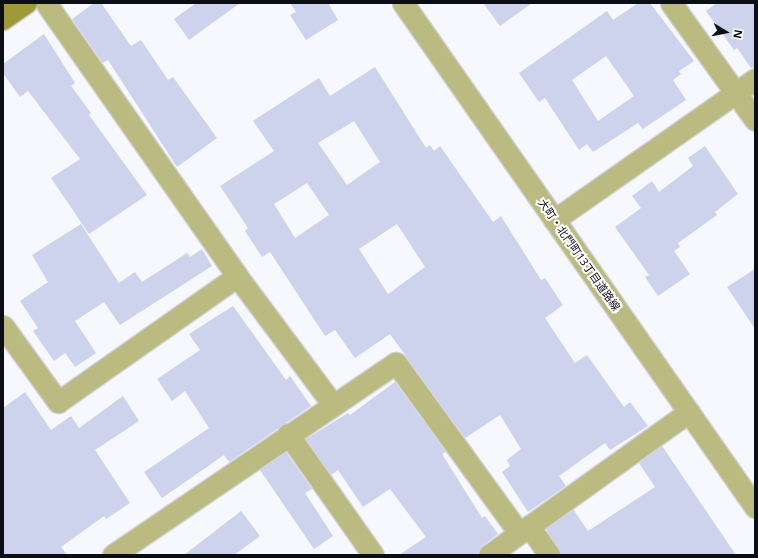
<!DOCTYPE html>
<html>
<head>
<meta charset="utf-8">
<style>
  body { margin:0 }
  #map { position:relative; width:758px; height:558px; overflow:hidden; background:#f7f8fe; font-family:"Noto Sans","Noto Sans JP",sans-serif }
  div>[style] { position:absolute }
  .building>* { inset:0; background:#cdd3ec }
  .roads { filter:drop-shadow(1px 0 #d1d3d9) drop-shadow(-1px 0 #d1d3d9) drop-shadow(0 1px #d1d3d9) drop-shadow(0 -1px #d1d3d9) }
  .street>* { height:21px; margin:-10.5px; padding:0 10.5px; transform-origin:10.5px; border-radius:10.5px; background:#bbba80 }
  .secondary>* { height:22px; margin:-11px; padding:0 11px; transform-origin:11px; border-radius:11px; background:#9e9a3c }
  span { translate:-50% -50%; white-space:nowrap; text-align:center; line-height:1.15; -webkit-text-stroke:4px #fff; paint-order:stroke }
  .street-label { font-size:11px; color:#0c0e16 }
  .frame { position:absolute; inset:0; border:4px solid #0c0e16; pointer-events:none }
  .north { position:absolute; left:706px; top:12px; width:40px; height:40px; -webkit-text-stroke:3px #fff; paint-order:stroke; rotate:100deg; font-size:11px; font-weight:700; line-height:16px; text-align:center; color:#0c0e16 }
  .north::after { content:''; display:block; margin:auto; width:14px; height:18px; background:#0c0e16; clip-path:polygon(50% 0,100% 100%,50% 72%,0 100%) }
</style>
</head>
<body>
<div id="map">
  <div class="building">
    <div style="clip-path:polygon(94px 3px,101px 3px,131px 46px,141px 40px,168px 80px,173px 77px,217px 138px,177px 167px,108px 60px,103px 63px,72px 19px)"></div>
    <div style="clip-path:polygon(196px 3px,240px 3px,189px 40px,174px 19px)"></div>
    <div style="clip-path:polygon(290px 3px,328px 3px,338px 20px,306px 40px,290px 15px,296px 12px)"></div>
    <div style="clip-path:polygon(483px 3px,532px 3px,500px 26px)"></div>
    <div style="clip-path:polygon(evenodd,638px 3px,650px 3px,694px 61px,679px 71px,681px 74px,673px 80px,686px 100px,643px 129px,638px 123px,593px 152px,587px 144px,579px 150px,545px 98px,539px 102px,519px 73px,607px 11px,613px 20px,638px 3px,606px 56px,634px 96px,598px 121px,572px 80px,606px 56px)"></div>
    <div style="clip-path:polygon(717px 3px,755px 3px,755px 67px,751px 68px,737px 48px,734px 50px,706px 11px)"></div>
    <div style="clip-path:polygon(44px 34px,75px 83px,71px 86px,91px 113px,89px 115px,147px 195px,89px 234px,51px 178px,80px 159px,28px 91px,20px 97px,3px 73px,3px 64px)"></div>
    <div style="clip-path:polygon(evenodd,375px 67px,426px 148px,430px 145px,434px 151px,440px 146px,493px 222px,501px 216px,541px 280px,545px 278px,563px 305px,545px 318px,575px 363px,587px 355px,624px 407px,630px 402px,648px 426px,610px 450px,605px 443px,559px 476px,566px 486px,528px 512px,502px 472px,510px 466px,507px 460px,521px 449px,500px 415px,465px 438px,390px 334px,355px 358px,335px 330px,325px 336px,270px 252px,262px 257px,245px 231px,248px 228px,220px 186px,274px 151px,253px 121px,319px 78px,330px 96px,375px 67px,354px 121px,380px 162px,347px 185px,318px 143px,354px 121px,375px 67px,307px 183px,329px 215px,295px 238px,274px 204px,307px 183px,375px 67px,397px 224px,425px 267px,388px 294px,359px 249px,397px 224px)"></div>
    <div style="clip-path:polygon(705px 146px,738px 194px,715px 212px,717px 215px,678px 243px,680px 247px,674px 251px,690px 274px,658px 296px,645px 277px,649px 275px,615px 227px,641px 208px,632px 196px,652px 181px,659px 192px,693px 166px,688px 158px)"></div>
    <div style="clip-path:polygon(81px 224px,119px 283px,135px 272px,142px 282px,187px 253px,190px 257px,202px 249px,212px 266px,120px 325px,104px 302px,75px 321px,96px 353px,75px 367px,65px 353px,54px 361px,33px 331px,38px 328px,20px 301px,48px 282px,32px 255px)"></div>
    <div style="clip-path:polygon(755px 269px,755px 329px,727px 287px)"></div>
    <div style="clip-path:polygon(233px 306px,286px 380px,290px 376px,311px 406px,229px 462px,224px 455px,162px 498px,144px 472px,209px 428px,185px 391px,172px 401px,157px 379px,200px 350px,189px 334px)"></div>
    <div style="clip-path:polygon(395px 382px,446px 452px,442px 454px,482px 518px,485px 516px,498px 534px,482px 546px,477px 555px,399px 555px,426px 537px,390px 489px,363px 507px,338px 470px,331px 475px,306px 439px,348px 413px,350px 415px)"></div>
    <div style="clip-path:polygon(25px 392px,51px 430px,71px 416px,79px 428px,123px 396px,139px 421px,95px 450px,130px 503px,106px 519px,104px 516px,61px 547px,67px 555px,3px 555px,3px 408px)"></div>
    <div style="clip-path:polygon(662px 446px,736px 555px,561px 555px,546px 529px,573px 509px,588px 531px,655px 487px,639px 463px)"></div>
    <div style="clip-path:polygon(286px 452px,312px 489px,305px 493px,333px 536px,314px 549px,260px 470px)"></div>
    <div style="clip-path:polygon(241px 511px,260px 536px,234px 555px,184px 555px)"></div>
  </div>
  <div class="roads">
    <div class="street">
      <div style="left:46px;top:3px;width:333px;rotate:55deg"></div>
      <div style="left:237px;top:276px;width:161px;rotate:53.3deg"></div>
      <div style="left:403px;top:3px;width:615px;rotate:55.07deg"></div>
      <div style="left:671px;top:3px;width:144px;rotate:54.3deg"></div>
      <div style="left:554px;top:220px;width:246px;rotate:-35deg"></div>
      <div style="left:3px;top:326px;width:94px;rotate:54.1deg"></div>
      <div style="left:58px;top:402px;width:219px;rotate:-35.1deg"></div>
      <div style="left:288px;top:434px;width:148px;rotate:54.9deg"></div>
      <div style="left:529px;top:526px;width:35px;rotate:55deg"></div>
      <div style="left:113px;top:555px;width:342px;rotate:-34.2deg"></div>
      <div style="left:396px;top:363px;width:210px;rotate:54.1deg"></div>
      <div style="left:489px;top:555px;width:246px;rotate:-35.6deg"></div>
    </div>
    <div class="secondary">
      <div style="left:3px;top:19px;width:28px;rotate:-35deg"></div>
    </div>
  </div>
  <div class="street-label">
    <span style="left:579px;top:255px;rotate:55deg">大町・北門町13丁目道路線</span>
  </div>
  <div class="frame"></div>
  <div class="north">N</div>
</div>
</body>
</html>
